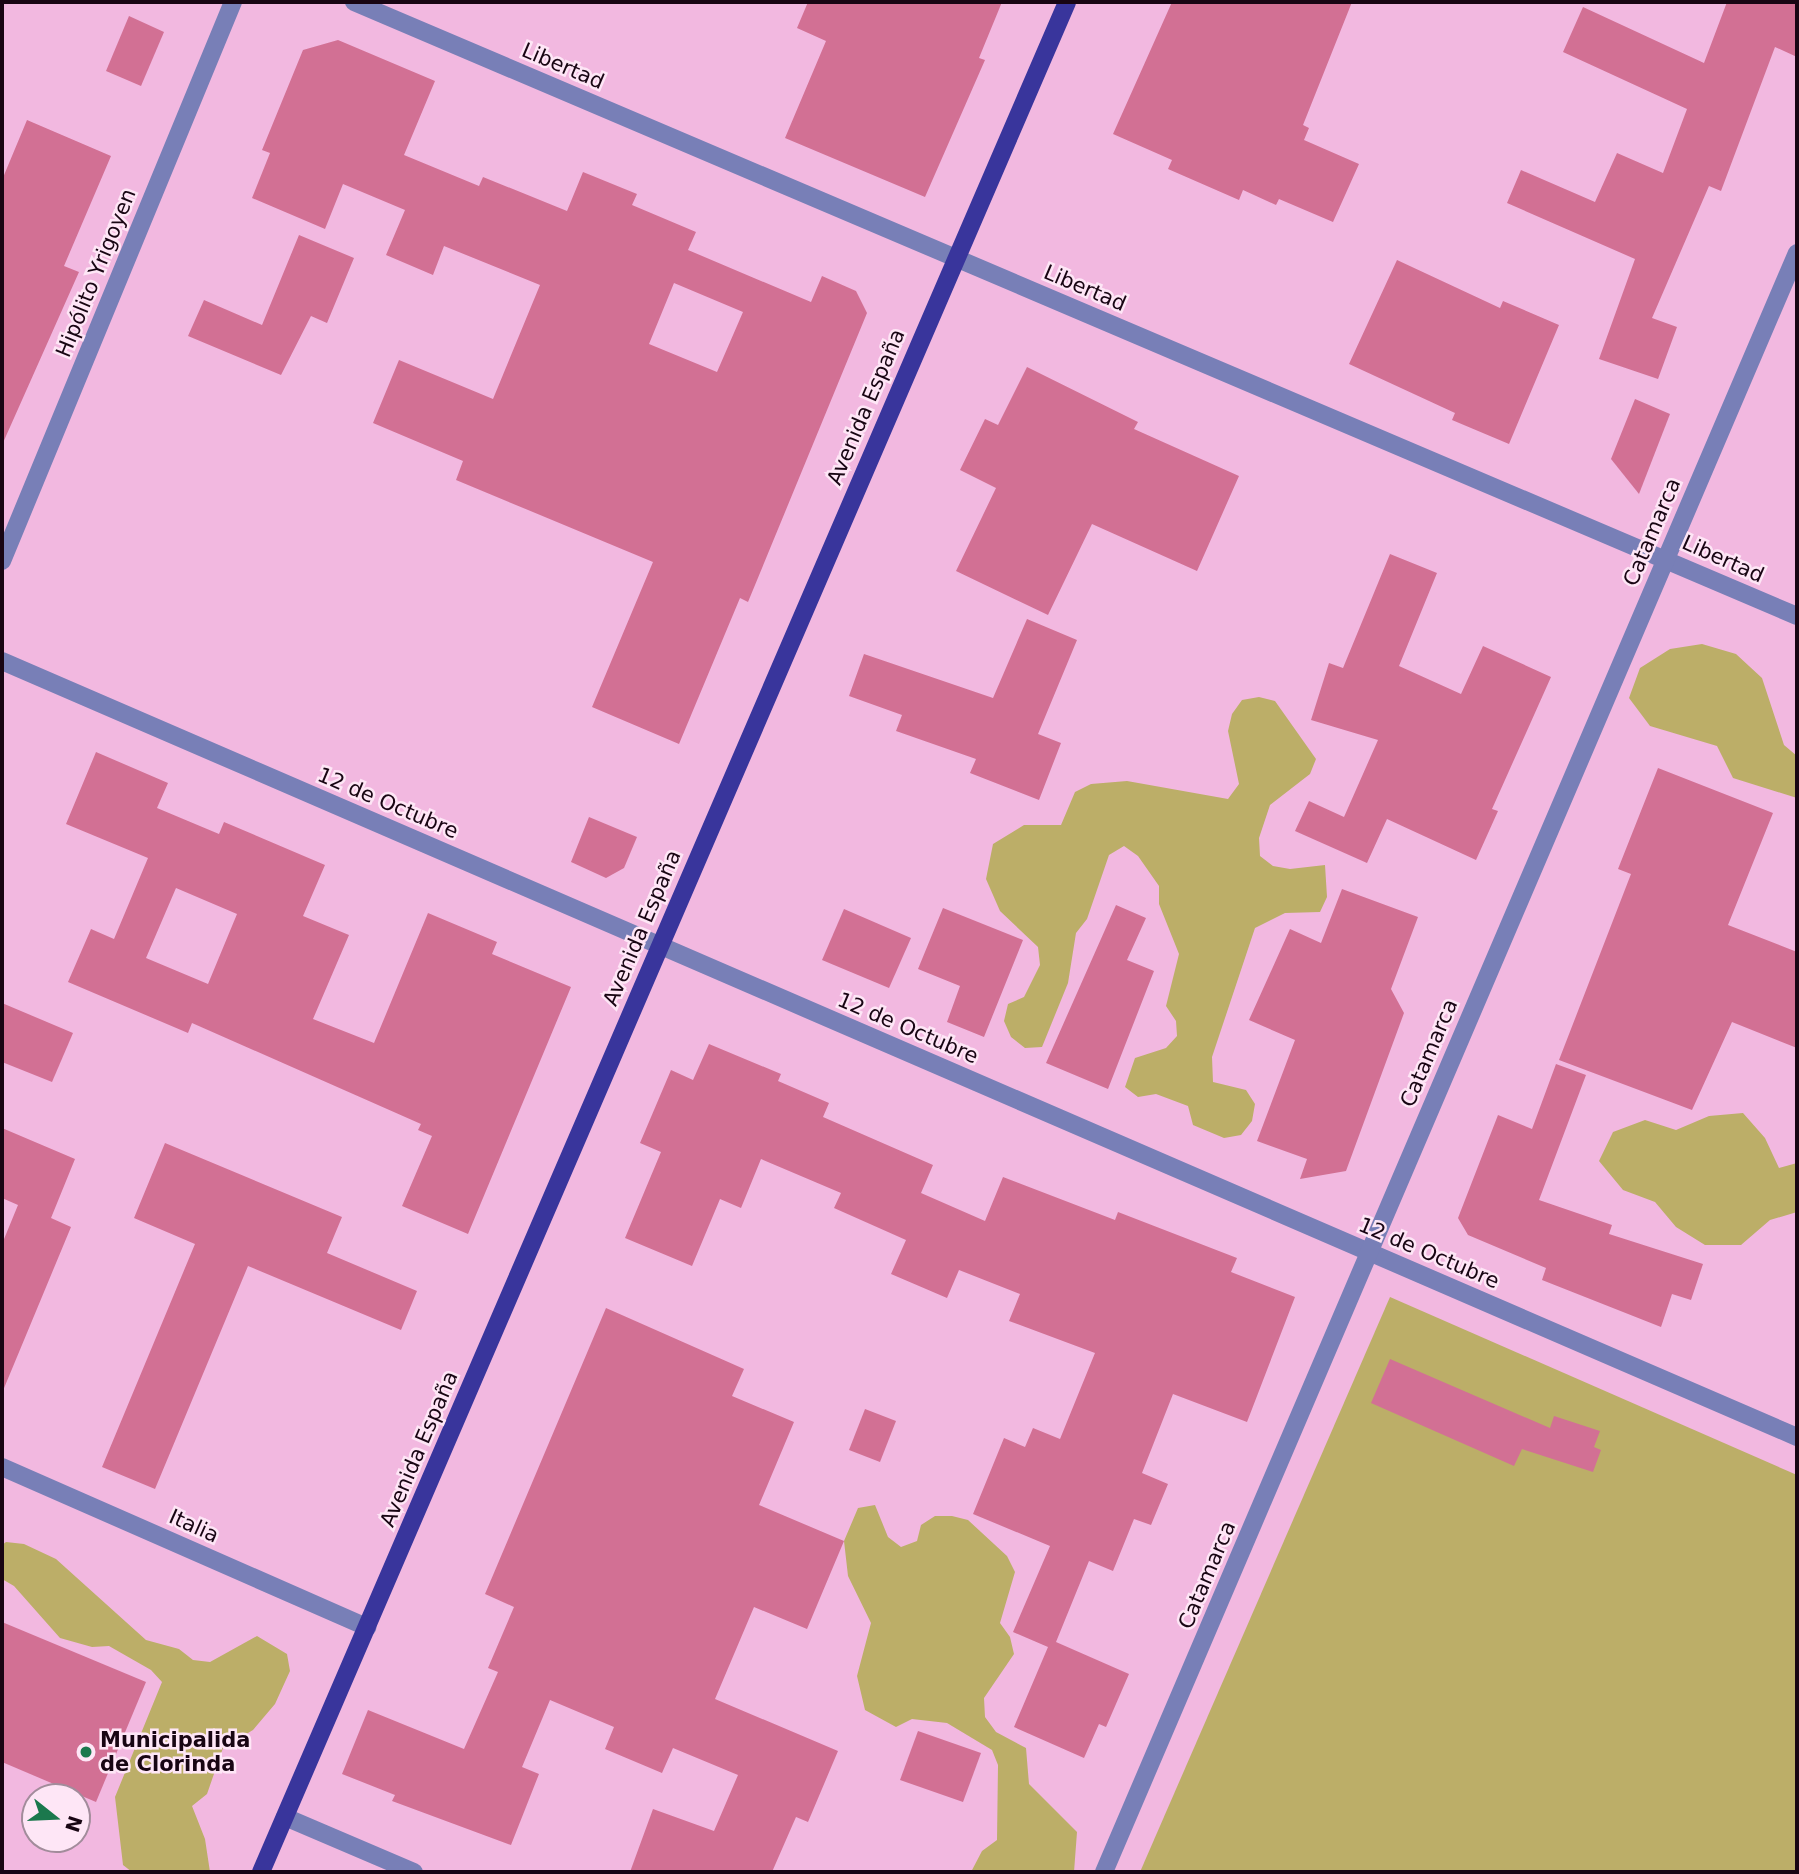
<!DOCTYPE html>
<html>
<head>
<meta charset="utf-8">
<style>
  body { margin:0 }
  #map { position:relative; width:1799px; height:1874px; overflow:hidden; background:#f2b8e0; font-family:"DejaVu Sans",sans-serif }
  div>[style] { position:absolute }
  .green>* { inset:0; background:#bcae68 }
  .building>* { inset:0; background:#d27094 }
  .minor>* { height:18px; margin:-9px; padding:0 9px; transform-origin:9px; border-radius:9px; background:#787fb7 }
  .major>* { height:18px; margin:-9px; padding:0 9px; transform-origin:9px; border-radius:9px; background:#39359c }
  .dots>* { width:19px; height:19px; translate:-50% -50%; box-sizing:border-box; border:4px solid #fee6f6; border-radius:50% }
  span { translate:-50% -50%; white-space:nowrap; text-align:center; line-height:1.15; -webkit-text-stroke:5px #fee6f6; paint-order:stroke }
  .street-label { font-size:21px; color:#180513 }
  .poi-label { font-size:21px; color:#180513; font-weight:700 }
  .left { translate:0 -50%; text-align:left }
  .frame { position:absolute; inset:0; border:4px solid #180513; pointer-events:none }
  .north { position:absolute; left:21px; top:1783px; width:70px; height:70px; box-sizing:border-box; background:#fee6f6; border:2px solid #a28c9b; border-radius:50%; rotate:108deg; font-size:19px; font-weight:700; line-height:28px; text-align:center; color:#180513 }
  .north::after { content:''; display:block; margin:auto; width:24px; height:32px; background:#1b784d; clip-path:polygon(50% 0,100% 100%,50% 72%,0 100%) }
</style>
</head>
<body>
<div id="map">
  <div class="green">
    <div style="clip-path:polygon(1702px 644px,1736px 654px,1762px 678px,1784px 745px,1797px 756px,1797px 798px,1733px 778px,1717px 746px,1650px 726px,1629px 698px,1640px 668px,1670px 649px)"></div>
    <div style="clip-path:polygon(1259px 697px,1275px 701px,1316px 759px,1310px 774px,1270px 805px,1259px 838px,1260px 856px,1273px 866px,1290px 869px,1325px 865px,1327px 897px,1320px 912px,1285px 913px,1255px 928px,1212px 1057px,1213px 1082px,1246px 1090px,1255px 1104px,1252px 1121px,1241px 1135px,1224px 1138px,1193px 1125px,1188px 1106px,1156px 1094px,1138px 1097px,1125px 1087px,1135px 1058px,1166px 1048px,1177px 1036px,1176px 1021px,1166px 1006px,1179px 954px,1159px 904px,1159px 886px,1138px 856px,1124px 846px,1109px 855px,1087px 919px,1076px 933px,1068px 983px,1042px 1047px,1025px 1048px,1011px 1037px,1004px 1021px,1008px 1004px,1024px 997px,1040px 965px,1038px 947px,1000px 911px,986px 879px,993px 844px,1024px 825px,1061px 825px,1075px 792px,1091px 784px,1127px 781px,1228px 799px,1239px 784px,1228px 731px,1232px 714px,1242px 700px)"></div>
    <div style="clip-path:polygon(1743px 1113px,1765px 1138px,1779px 1168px,1797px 1163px,1797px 1212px,1770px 1220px,1741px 1245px,1705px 1245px,1676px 1227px,1655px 1202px,1623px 1190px,1599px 1161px,1613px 1132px,1645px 1120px,1676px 1130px,1709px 1116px)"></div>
    <div style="clip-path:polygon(1390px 1297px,1797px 1475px,1797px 1872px,1140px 1872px)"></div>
    <div style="clip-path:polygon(875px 1505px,888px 1537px,901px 1547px,917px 1541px,921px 1525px,935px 1516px,952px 1516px,968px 1520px,1007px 1556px,1015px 1572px,1000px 1623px,1010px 1637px,1014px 1654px,984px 1698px,985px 1717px,996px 1732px,1026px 1748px,1029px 1784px,1077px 1832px,1074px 1872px,971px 1872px,982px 1851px,997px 1840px,998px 1765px,992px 1750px,947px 1723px,912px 1719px,896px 1727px,865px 1710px,857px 1676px,871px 1623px,848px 1576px,844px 1541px,858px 1508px)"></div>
    <div style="clip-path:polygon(6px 1542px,24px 1544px,56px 1559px,146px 1640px,179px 1649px,193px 1660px,210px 1662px,257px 1636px,287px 1654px,290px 1671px,275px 1704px,253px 1730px,223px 1748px,207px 1794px,192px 1806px,205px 1839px,210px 1872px,132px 1872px,123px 1865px,115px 1797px,162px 1682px,151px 1670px,109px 1646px,92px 1647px,60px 1638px,14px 1586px,2px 1579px,2px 1545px)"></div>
  </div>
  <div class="building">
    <div style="clip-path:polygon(808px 2px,1002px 2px,979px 58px,985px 60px,925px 197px,785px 138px,826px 41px,797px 28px)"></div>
    <div style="clip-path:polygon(1172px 2px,1352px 2px,1303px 125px,1309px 128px,1304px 140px,1359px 164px,1333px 222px,1279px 199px,1276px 205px,1243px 190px,1239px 200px,1168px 169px,1172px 160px,1113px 134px)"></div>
    <div style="clip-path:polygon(1727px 2px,1797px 2px,1797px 57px,1775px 47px,1721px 191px,1709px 186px,1652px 318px,1677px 327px,1658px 379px,1599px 359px,1635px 259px,1507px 203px,1521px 170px,1595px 202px,1617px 153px,1663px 173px,1687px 109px,1563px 52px,1583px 7px,1704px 63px)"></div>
    <div style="clip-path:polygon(129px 16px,164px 32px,141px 86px,106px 71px)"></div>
    <div style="clip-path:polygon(evenodd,338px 40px,435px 81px,404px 155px,479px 186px,483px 177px,567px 211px,583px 172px,637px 194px,632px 205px,696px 232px,688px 250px,811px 302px,822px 276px,856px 291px,867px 313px,748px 602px,740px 598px,679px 744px,592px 707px,653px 562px,456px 480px,463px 461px,373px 423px,399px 360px,493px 399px,540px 285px,444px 246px,433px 275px,386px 255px,405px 210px,343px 184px,325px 229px,252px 198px,270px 153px,262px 150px,303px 50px,338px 40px,674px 283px,743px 312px,717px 372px,649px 344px,674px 283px)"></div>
    <div style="clip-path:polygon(27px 120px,111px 156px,64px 266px,79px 272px,2px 445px,2px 180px)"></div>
    <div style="clip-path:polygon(299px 235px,354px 258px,327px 323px,311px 316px,281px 375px,188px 336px,204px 300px,262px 325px)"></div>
    <div style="clip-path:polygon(1397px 260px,1500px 308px,1503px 301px,1559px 325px,1509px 444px,1452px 420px,1455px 413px,1349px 364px)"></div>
    <div style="clip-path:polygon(1027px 367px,1138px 422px,1134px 429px,1239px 476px,1197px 571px,1092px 524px,1048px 615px,956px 571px,996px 488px,960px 470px,985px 419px,998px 425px)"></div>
    <div style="clip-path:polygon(1635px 399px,1670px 414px,1639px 494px,1611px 459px)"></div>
    <div style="clip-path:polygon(1390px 554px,1437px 573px,1399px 666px,1461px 694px,1483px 646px,1551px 677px,1492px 809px,1498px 811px,1476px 860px,1387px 819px,1367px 863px,1295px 831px,1309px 801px,1344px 817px,1378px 740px,1311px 720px,1329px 663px,1343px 668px)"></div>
    <div style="clip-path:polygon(1027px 619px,1077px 640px,1038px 734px,1061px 743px,1039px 800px,970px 773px,976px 759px,896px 731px,902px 715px,849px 696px,864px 654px,993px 698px)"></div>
    <div style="clip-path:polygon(evenodd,96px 752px,168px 783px,157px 808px,219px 834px,224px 822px,325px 865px,303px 916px,349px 935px,313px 1019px,374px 1043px,428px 913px,497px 942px,492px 954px,571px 987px,468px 1234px,402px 1206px,432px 1136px,418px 1130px,421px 1124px,192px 1023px,188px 1033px,68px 982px,91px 929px,114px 939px,148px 858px,66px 824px,96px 752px,176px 888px,237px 914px,208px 984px,146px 958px,176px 888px)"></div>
    <div style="clip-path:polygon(1658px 768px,1773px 813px,1728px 925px,1797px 952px,1797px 1048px,1732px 1022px,1692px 1110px,1559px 1060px,1631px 874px,1618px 869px)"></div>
    <div style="clip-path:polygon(589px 817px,637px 837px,624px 868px,606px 878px,571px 862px)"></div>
    <div style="clip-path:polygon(1342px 889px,1418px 917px,1391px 989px,1404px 1013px,1346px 1171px,1300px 1179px,1307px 1159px,1257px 1141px,1295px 1040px,1249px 1020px,1290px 929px,1321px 943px)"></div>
    <div style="clip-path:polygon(1116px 905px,1146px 918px,1127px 960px,1154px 971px,1108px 1089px,1046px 1063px)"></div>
    <div style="clip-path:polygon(943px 908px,1023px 940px,984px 1037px,947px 1022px,960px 986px,918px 969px)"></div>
    <div style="clip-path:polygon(844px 909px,911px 938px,889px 988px,822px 960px)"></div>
    <div style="clip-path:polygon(2px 1003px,73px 1033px,52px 1082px,2px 1062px)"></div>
    <div style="clip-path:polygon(709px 1044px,781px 1074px,778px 1081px,829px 1103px,823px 1117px,933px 1165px,921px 1193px,985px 1221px,1003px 1177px,1115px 1220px,1118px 1212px,1237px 1258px,1231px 1272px,1295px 1297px,1247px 1422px,1173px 1394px,1142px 1473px,1168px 1484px,1151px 1525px,1134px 1519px,1113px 1571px,1089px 1561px,1056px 1642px,1129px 1674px,1106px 1727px,1099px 1724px,1084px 1758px,1014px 1727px,1048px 1647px,1013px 1632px,1050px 1546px,973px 1514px,1004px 1438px,1025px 1447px,1033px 1428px,1060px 1439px,1095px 1353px,1009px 1321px,1020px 1294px,959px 1270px,947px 1298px,891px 1274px,906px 1240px,834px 1208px,841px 1193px,761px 1159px,741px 1208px,720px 1199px,692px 1266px,625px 1238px,661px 1152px,640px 1143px,671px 1070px,693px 1080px)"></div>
    <div style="clip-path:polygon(1556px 1064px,1586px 1075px,1539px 1200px,1612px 1225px,1609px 1234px,1703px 1264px,1691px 1300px,1672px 1294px,1661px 1327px,1542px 1280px,1546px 1268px,1468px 1235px,1458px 1218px,1498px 1115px,1532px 1129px)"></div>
    <div style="clip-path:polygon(2px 1128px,75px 1159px,51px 1218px,71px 1227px,2px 1393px,2px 1244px,18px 1205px,2px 1198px)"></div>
    <div style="clip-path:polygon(165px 1143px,342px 1217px,327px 1253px,417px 1291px,401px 1330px,248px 1266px,155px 1489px,102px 1467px,195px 1244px,134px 1218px)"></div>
    <div style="clip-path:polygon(606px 1308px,744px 1369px,732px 1396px,794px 1422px,759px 1505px,844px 1541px,807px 1629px,754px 1607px,715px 1699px,838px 1751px,808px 1822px,796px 1817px,772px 1872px,630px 1872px,653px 1809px,714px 1831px,738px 1775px,673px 1748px,662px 1773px,605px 1749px,614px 1727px,550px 1700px,522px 1767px,539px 1774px,511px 1845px,392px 1801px,395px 1795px,342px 1774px,368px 1710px,464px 1749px,498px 1672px,488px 1668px,514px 1607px,485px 1594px)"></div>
    <div style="clip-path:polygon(1390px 1359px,1550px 1428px,1554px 1416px,1600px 1431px,1594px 1447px,1601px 1450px,1593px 1472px,1522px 1449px,1514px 1466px,1371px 1403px)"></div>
    <div style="clip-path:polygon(865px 1409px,896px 1421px,880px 1462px,849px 1450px)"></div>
    <div style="clip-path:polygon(2px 1622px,146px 1682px,96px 1802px,2px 1762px)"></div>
    <div style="clip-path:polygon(918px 1731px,981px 1753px,963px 1802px,900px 1780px)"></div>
  </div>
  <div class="minor">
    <div style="left:354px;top:2px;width:1568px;rotate:23.05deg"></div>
    <div style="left:2px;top:561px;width:605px;rotate:-67.55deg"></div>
    <div style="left:2px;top:661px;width:1956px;rotate:23.38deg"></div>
    <div style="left:2px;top:1467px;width:399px;rotate:23.7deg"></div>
    <div style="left:285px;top:1817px;width:140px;rotate:23.1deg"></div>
    <div style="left:1104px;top:1872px;width:1761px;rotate:-66.83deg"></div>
  </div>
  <div class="major">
    <div style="left:261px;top:1872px;width:2036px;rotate:-66.68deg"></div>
  </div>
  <div class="dots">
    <div style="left:86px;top:1752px;background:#1b784d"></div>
  </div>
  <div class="street-label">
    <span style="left:563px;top:66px;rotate:23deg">Libertad</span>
    <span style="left:96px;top:273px;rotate:-68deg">Hipólito Yrigoyen</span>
    <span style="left:1085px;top:288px;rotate:23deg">Libertad</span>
    <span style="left:866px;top:407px;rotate:-67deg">Avenida España</span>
    <span style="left:1652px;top:532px;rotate:-67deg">Catamarca</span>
    <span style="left:1723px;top:559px;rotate:24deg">Libertad</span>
    <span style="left:388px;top:803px;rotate:23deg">12 de Octubre</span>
    <span style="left:642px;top:928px;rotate:-67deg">Avenida España</span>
    <span style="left:908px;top:1028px;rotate:23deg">12 de Octubre</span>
    <span style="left:1429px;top:1053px;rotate:-67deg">Catamarca</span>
    <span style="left:1429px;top:1253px;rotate:23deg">12 de Octubre</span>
    <span style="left:419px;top:1449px;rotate:-67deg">Avenida España</span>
    <span style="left:194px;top:1526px;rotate:24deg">Italia</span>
    <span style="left:1207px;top:1575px;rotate:-67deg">Catamarca</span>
  </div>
  <div class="poi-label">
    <span class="left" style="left:100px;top:1752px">Municipalida<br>de Clorinda</span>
  </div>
  <div class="frame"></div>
  <div class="north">N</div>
</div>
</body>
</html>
